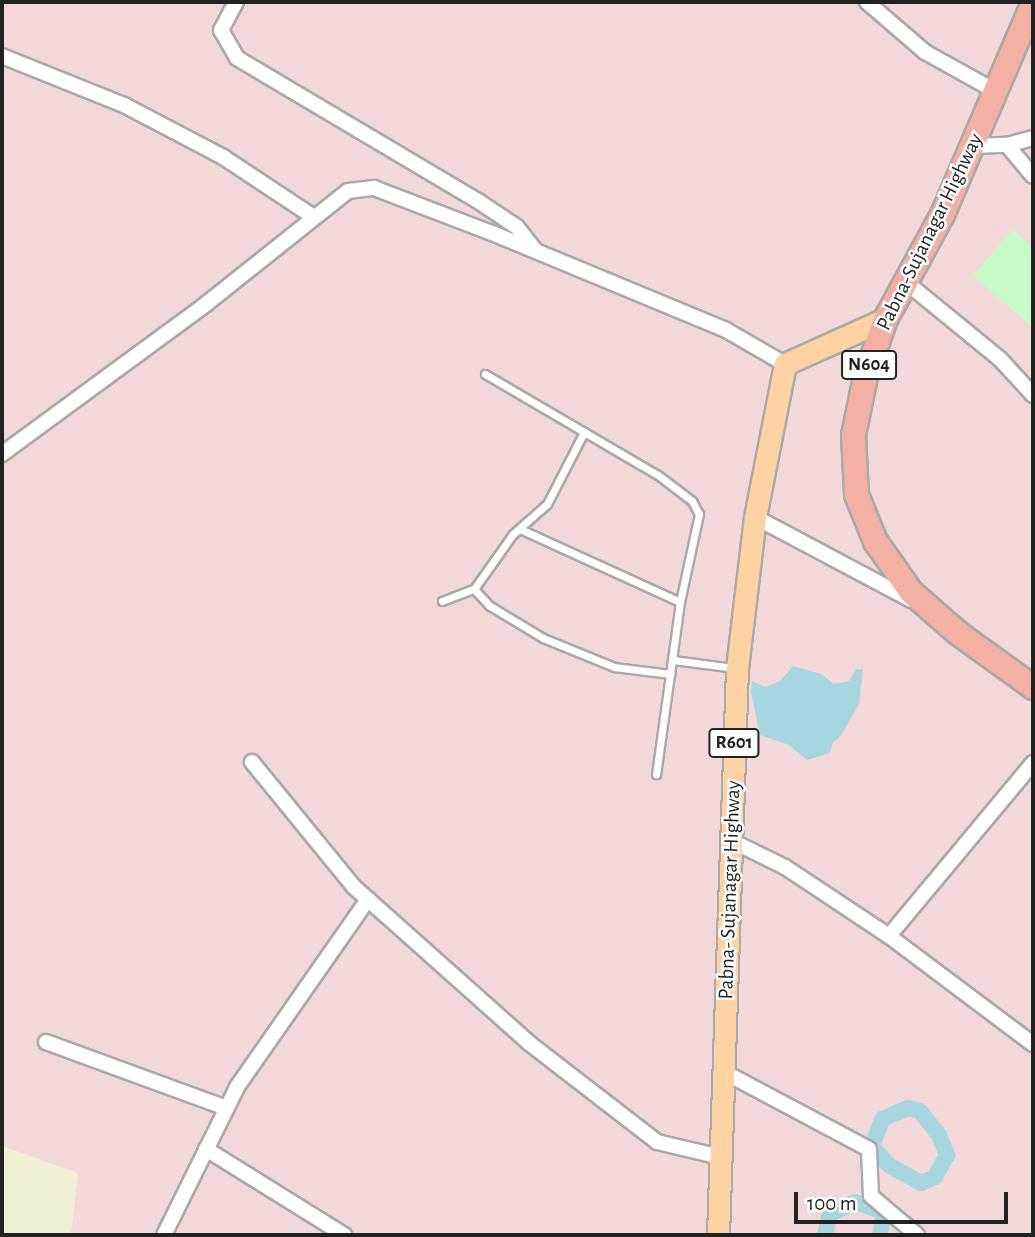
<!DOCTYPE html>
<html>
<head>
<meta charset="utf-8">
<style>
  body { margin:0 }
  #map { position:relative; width:1035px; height:1237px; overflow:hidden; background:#f2eee8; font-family:"Alegreya Sans",sans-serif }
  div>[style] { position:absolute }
  .commercial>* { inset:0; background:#f2d8d8 }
  .farmland>* { inset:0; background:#eff0d4 }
  .park>* { inset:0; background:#c6fbc8 }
  .water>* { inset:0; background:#a8d6e0 }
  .canal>* { height:16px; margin:-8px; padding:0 8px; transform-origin:8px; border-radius:8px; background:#a8d6e0 }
  .roads { filter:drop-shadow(2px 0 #a9a9a9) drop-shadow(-2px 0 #a9a9a9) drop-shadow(0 2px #a9a9a9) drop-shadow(0 -2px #a9a9a9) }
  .service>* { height:7px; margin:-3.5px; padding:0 3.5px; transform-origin:3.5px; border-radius:3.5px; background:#fff }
  .minor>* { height:14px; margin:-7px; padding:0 7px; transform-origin:7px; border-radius:7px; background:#fff }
  .primary>* { height:21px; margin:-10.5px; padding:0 10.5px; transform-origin:10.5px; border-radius:10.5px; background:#fed2a2 }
  .trunk>* { height:23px; margin:-11.5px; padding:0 11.5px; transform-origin:11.5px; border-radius:11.5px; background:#f4b1a3 }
  span { translate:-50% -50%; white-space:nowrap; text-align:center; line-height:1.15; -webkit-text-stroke:5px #fff; paint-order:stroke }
  .shield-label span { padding:2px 5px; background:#fff; border:2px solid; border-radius:5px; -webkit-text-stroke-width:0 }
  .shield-label { font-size:19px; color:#222; font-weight:700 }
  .street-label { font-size:21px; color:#222 }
  .frame { position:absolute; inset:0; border:4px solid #222; pointer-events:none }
  .scale { position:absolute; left:794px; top:1192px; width:214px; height:32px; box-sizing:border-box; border:4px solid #222; border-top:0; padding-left:9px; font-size:21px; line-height:24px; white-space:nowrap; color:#222; -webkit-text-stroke:5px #fff; paint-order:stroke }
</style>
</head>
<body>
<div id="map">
  <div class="commercial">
    <div style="clip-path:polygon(2px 2px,1033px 2px,1033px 1235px,2px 1235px)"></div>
  </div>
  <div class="farmland">
    <div style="clip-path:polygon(2px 1146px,78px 1173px,71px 1235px,2px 1235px)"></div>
  </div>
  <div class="park">
    <div style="clip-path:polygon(1013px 230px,1033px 247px,1033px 328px,973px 275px)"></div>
  </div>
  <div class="water">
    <div style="clip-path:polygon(793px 666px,821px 674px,834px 684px,849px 681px,856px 669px,863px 669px,859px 704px,840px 737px,833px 742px,830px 753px,807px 760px,789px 745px,760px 735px,751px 692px,752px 681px,765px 687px,780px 681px)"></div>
  </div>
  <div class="canal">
    <div style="left:908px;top:1108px;width:12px;rotate:14deg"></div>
    <div style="left:920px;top:1111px;width:31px;rotate:52deg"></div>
    <div style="left:939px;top:1135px;width:22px;rotate:68deg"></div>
    <div style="left:947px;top:1155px;width:25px;rotate:119deg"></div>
    <div style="left:935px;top:1177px;width:15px;rotate:157deg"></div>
    <div style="left:921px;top:1183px;width:37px;rotate:-151deg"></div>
    <div style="left:889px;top:1165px;width:25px;rotate:-133deg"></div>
    <div style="left:872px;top:1147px;width:30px;rotate:-70deg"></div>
    <div style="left:882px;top:1119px;width:28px;rotate:-23deg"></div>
    <div style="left:825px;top:1235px;width:22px;rotate:-77deg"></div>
    <div style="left:830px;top:1214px;width:28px;rotate:-26deg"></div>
    <div style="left:855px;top:1202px;width:31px;rotate:19deg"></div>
    <div style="left:884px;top:1212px;width:23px;rotate:100deg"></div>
  </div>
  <div class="roads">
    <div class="service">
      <div style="left:485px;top:374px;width:200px;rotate:30.3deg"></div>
      <div style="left:658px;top:475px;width:43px;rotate:37.4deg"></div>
      <div style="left:692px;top:501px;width:15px;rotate:62deg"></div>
      <div style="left:699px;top:514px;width:90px;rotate:102.2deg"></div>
      <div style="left:680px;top:602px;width:174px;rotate:97.9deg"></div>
      <div style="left:520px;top:529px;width:176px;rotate:24.5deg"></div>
      <div style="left:474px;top:589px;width:67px;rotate:-54.7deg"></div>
      <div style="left:513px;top:534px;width:45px;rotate:-41.4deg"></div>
      <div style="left:547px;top:504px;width:81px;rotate:-62.8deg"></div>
      <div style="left:442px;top:601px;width:34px;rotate:-21deg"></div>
      <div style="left:474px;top:589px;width:23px;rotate:47deg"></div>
      <div style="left:490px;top:606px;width:62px;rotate:31.1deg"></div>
      <div style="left:543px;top:638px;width:77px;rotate:22.2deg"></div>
      <div style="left:614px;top:667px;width:57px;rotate:7deg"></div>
      <div style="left:673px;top:660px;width:63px;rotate:7.4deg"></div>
    </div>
    <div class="minor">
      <div style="left:236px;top:2px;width:32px;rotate:118deg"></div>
      <div style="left:221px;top:30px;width:32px;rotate:60deg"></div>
      <div style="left:237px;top:58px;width:280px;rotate:30.7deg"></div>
      <div style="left:478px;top:201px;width:47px;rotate:33.7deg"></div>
      <div style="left:517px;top:227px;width:29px;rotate:52deg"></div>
      <div style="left:867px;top:2px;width:77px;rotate:40.8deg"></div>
      <div style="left:925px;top:52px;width:80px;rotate:29.1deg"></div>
      <div style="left:2px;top:56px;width:131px;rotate:21.9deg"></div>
      <div style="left:124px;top:105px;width:112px;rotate:27.7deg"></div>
      <div style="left:223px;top:157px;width:107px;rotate:33.5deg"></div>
      <div style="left:1007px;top:145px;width:40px;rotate:50deg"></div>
      <div style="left:972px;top:146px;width:35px;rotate:-2deg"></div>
      <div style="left:1007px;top:145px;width:27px;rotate:-15deg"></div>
      <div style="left:907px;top:283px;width:120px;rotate:39.3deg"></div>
      <div style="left:1000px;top:359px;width:49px;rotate:47.5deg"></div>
      <div style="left:2px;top:454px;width:253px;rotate:-36.3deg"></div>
      <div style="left:206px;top:304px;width:181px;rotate:-38.5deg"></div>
      <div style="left:348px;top:191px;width:26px;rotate:-7deg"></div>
      <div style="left:374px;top:188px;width:126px;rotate:20.9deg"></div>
      <div style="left:492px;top:233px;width:253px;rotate:22.5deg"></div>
      <div style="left:726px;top:330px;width:68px;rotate:30deg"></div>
      <div style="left:755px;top:517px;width:177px;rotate:28deg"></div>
      <div style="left:252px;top:762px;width:161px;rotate:50.8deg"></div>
      <div style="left:354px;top:887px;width:234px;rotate:41.7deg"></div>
      <div style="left:529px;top:1043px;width:162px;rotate:37.7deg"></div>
      <div style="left:657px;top:1142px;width:66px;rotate:13.2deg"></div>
      <div style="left:1033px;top:763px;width:225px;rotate:129.8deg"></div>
      <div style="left:889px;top:936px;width:180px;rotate:36.9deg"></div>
      <div style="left:732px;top:841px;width:59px;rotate:26.1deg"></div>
      <div style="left:785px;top:867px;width:125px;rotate:33.6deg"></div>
      <div style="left:46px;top:1042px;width:192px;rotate:20.1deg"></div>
      <div style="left:724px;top:1072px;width:164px;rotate:28deg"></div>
      <div style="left:869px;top:1149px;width:47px;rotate:87.6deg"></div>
      <div style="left:871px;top:1196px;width:60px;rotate:40.3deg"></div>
      <div style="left:206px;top:1149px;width:163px;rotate:31.9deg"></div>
      <div style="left:164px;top:1235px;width:165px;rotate:-63.7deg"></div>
      <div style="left:237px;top:1087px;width:229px;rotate:-55.1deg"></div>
    </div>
    <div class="primary">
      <div style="left:718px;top:1235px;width:567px;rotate:-88.08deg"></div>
      <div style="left:737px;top:668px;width:152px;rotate:-83.2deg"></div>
      <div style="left:755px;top:517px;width:156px;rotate:-78.9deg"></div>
      <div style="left:785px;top:364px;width:110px;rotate:-24.2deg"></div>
    </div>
    <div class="trunk">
      <div style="left:1033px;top:2px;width:231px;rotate:113.2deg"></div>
      <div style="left:942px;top:214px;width:119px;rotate:118.5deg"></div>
      <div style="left:885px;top:319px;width:60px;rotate:109.3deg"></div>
      <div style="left:865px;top:376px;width:60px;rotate:101.5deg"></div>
      <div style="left:853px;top:435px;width:59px;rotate:87.1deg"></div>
      <div style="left:856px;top:494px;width:51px;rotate:68deg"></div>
      <div style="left:875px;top:541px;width:62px;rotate:54.8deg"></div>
      <div style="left:911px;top:592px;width:62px;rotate:41.1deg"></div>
      <div style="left:958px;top:633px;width:92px;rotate:35.8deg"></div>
    </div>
  </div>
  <div class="shield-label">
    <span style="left:869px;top:365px">N604</span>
    <span style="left:734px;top:743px">R601</span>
  </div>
  <div class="street-label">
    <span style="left:930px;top:232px;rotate:-64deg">Pabna-Sujanagar Highway</span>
    <span style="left:730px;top:890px;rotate:-88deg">Pabna- Sujanagar Highway</span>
  </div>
  <div class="frame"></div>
  <div class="scale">100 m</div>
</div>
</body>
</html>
